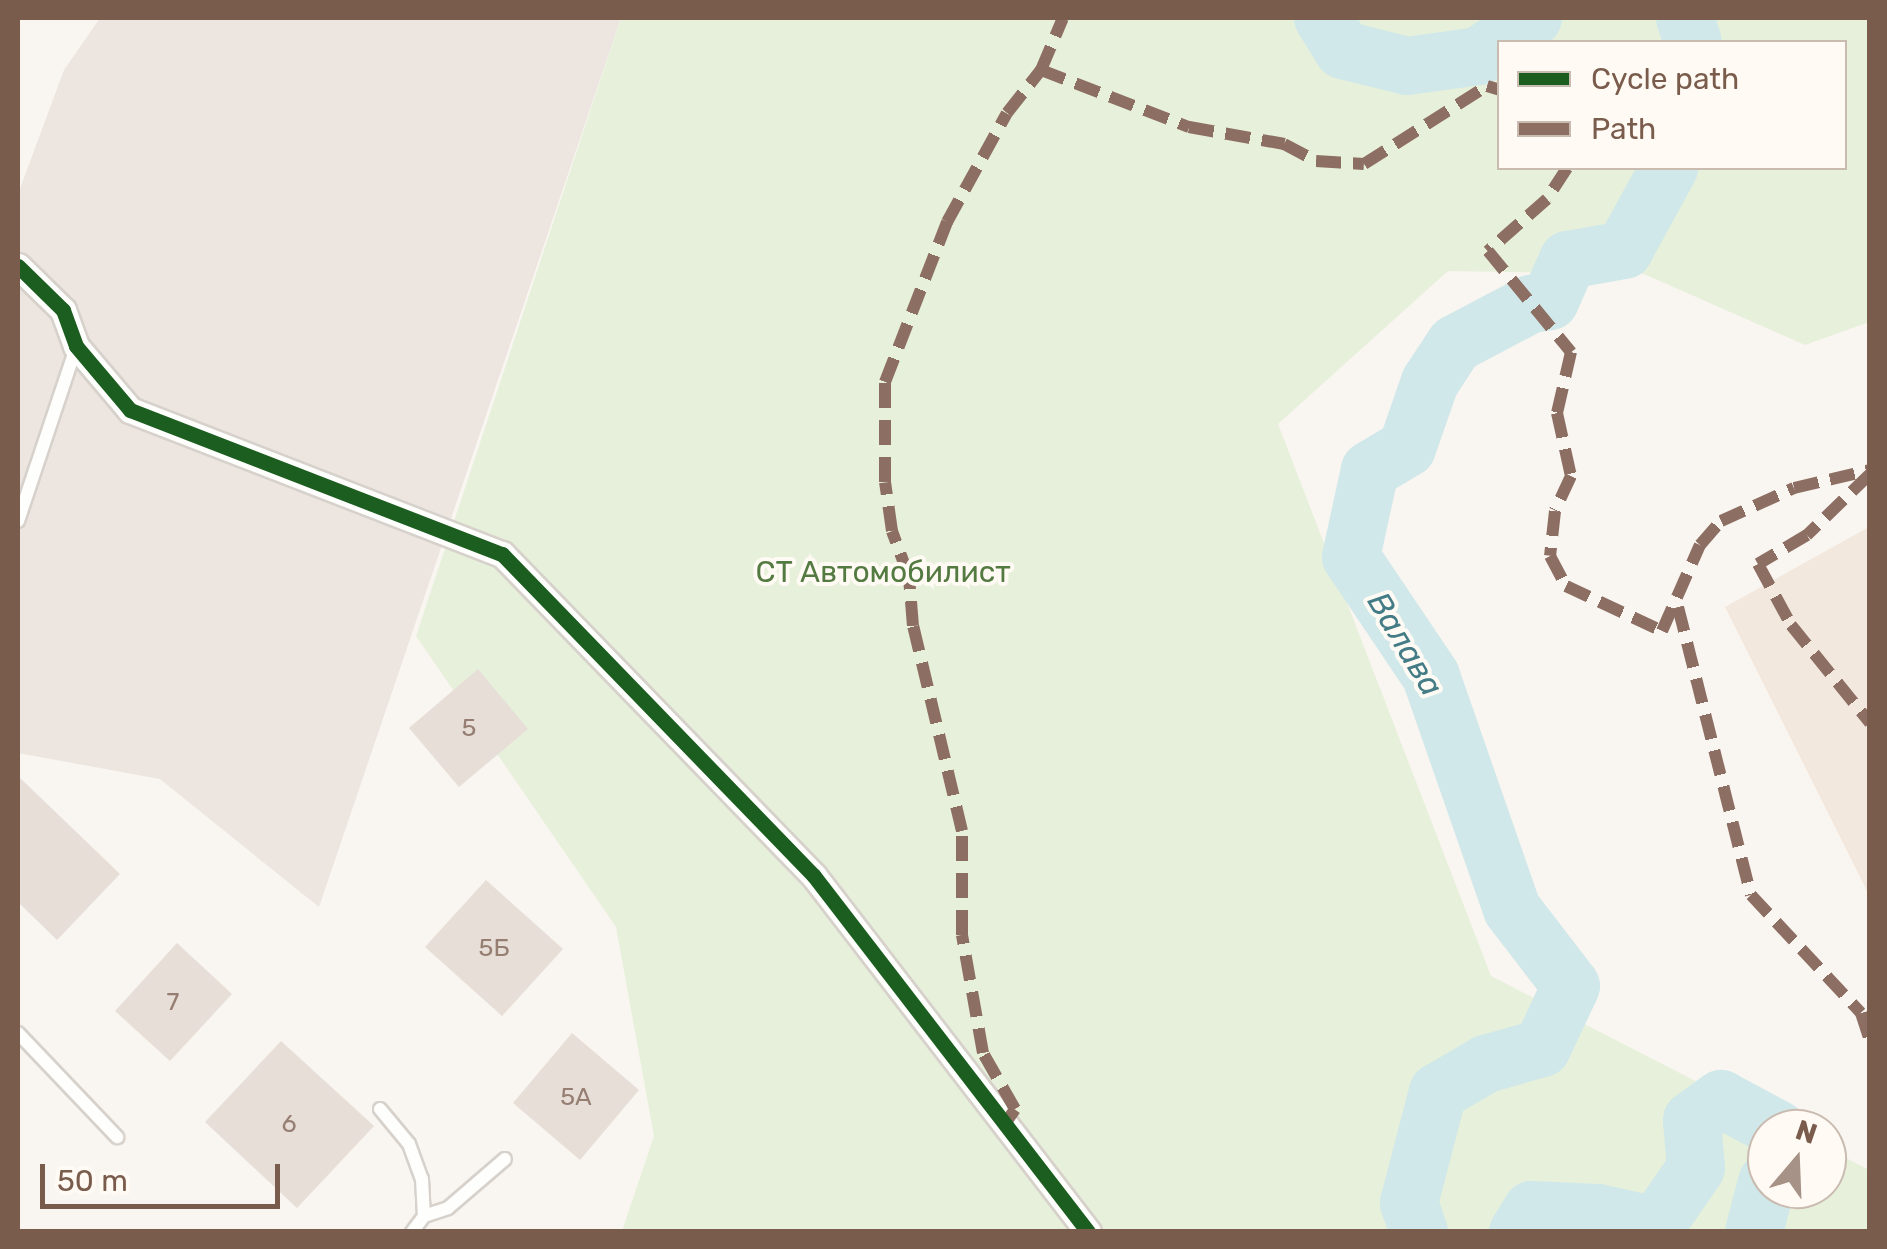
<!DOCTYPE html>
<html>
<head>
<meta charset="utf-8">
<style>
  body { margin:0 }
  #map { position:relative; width:1887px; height:1249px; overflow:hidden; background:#f9f5f0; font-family:Rubik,sans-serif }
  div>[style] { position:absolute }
  .residential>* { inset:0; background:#f2e8de }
  .industrial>* { inset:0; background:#ede5e0 }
  .green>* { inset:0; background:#e7f0db }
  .river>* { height:58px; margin:-29px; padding:0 29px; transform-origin:29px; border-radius:29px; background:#d0e8ea }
  .building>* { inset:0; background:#e6ded7 }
  .roads { filter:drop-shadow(2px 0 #d7d1cb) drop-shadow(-2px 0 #d7d1cb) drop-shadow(0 2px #d7d1cb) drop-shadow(0 -2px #d7d1cb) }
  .lane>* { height:12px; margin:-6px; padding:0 6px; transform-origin:6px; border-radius:6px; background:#fefefd }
  .street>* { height:25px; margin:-12.5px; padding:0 12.5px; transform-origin:12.5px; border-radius:12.5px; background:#fefefd }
  .quiet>* { height:12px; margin-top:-6px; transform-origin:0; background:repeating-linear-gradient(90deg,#8d6e63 0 25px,transparent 0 37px) }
  .cycleway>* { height:15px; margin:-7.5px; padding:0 7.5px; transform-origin:7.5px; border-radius:7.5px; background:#1b5e20 }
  span { translate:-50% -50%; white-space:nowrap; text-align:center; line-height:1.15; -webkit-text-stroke:8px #fffaf3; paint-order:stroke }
  .number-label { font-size:25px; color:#977e72 }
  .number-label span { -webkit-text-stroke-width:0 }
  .park-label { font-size:30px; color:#537a41 }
  .water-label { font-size:32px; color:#437c86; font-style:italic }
  .frame { position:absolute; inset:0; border:20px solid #7a5c4d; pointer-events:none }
  .legend { position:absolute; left:1497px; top:40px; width:350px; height:130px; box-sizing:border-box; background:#fffaf3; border:2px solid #cabbb1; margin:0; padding:12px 18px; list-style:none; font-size:30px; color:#7a5c4d }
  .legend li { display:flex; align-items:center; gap:20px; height:50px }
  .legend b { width:50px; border:2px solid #cabbb1 }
  .north { position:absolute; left:1747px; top:1109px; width:100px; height:100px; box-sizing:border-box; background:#fffaf3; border:2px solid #cabbb1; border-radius:50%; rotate:19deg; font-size:28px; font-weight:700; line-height:40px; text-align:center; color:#7a5c4d }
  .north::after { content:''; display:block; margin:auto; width:35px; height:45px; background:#a69286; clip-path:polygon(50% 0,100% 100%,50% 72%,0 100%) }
  .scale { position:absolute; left:40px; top:1164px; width:240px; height:45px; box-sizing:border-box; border:5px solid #7a5c4d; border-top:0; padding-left:12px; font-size:30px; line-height:35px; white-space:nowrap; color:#7a5c4d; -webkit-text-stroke:8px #fffaf3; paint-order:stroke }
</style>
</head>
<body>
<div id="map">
  <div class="residential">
    <div style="clip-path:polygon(1869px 527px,1869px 895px,1725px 607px)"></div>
  </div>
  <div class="industrial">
    <div style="clip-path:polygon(100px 18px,621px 18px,319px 907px,160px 779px,18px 753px,18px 194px,64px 70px)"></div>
  </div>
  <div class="green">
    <div style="clip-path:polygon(evenodd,621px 18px,1869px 18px,1869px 322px,1805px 345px,1644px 274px,1448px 271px,1278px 424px,1491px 976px,1789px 1129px,1767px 1129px,1767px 1189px,1827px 1189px,1827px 1148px,1869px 1170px,1869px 1231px,622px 1231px,654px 1136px,616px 927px,416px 636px,621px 18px,1500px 42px,1844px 42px,1844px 168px,1500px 168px,1500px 42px)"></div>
  </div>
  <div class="river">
    <div style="left:1323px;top:18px;width:38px;rotate:58deg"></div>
    <div style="left:1343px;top:50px;width:66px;rotate:14deg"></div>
    <div style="left:1407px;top:66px;width:73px;rotate:-7.9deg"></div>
    <div style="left:1479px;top:56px;width:66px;rotate:-35.1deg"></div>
    <div style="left:1685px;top:18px;width:25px;rotate:72deg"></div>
    <div style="left:1419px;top:1232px;width:31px;rotate:-109deg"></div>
    <div style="left:1409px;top:1203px;width:115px;rotate:-75.4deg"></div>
    <div style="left:1438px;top:1092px;width:56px;rotate:-30.3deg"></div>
    <div style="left:1486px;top:1064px;width:58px;rotate:-15.9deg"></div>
    <div style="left:1542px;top:1048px;width:68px;rotate:-64.9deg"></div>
    <div style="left:1571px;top:986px;width:97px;rotate:-127.5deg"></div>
    <div style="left:1512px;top:909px;width:247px;rotate:-109.2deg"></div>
    <div style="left:1431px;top:676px;width:143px;rotate:-123.9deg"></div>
    <div style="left:1351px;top:557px;width:89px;rotate:-77.7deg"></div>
    <div style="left:1370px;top:470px;width:43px;rotate:-30.7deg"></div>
    <div style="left:1407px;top:448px;width:70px;rotate:-70.8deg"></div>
    <div style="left:1430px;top:382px;width:45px;rotate:-56.7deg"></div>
    <div style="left:1455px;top:344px;width:86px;rotate:-27.8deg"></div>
    <div style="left:1531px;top:304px;width:19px;rotate:-9deg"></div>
    <div style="left:1550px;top:301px;width:45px;rotate:-66.3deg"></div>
    <div style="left:1568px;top:260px;width:57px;rotate:-10.1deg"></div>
    <div style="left:1624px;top:250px;width:94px;rotate:-61.2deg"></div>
    <div style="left:1518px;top:1232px;width:26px;rotate:-58deg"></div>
    <div style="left:1532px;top:1210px;width:66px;rotate:2.6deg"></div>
    <div style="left:1598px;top:1213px;width:59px;rotate:12.6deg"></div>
    <div style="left:1656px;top:1226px;width:70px;rotate:-55.4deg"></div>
    <div style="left:1696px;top:1168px;width:48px;rotate:-94.8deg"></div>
    <div style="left:1692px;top:1120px;width:36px;rotate:-36deg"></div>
    <div style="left:1721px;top:1099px;width:64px;rotate:28.2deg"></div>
    <div style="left:1754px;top:1232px;width:52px;rotate:-75.4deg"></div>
  </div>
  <div class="building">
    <div style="clip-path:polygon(478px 669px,528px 729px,459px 787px,409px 728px)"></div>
    <div style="clip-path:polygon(18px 776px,120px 874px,57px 940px,18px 902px)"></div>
    <div style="clip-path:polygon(486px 880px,563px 949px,502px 1016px,425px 947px)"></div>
    <div style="clip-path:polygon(177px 943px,232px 994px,170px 1061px,115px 1011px)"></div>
    <div style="clip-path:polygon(572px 1033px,639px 1090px,580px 1160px,513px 1103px)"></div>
    <div style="clip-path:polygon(281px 1041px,374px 1126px,297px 1208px,205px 1122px)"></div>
  </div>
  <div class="roads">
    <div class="lane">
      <div style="left:18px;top:521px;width:182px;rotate:-71.5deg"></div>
      <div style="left:18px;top:1033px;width:144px;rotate:46.4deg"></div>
      <div style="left:380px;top:1109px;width:45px;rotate:50.4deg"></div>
      <div style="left:409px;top:1144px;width:37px;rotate:70deg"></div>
      <div style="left:422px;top:1179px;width:37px;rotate:87deg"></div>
      <div style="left:424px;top:1216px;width:25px;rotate:-18deg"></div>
      <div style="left:448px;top:1208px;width:75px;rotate:-40.7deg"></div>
      <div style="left:412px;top:1232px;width:20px;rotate:-53deg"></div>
    </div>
    <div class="street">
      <div style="left:18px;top:266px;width:63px;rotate:44.4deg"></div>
      <div style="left:63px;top:310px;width:38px;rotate:70deg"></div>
      <div style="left:76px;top:346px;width:84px;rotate:49.8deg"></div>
      <div style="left:130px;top:410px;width:399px;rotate:21.2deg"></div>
      <div style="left:502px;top:554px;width:448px;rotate:45.9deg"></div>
      <div style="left:814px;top:876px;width:449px;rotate:52.4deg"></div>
    </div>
  </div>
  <div class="quiet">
    <div style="left:1041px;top:70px;width:159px;rotate:21.1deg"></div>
    <div style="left:1189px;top:127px;width:97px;rotate:10.1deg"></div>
    <div style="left:1284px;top:144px;width:36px;rotate:28deg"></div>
    <div style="left:1316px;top:161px;width:48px;rotate:3.6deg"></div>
    <div style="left:1364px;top:164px;width:146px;rotate:-32.4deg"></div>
    <div style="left:1487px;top:86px;width:14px;rotate:17deg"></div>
    <div style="left:1567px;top:168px;width:37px;rotate:123deg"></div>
    <div style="left:1547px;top:199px;width:79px;rotate:138.6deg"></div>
    <div style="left:1488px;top:251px;width:131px;rotate:50.6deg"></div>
    <div style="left:1571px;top:352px;width:63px;rotate:102.9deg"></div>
    <div style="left:1557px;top:413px;width:65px;rotate:77.5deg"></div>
    <div style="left:1571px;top:476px;width:38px;rotate:115deg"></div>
    <div style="left:1555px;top:511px;width:45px;rotate:96.3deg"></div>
    <div style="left:1550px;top:556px;width:34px;rotate:62deg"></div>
    <div style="left:1566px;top:586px;width:106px;rotate:25.1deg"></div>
    <div style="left:1662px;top:631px;width:94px;rotate:-66.2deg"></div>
    <div style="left:1700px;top:545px;width:32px;rotate:-49deg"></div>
    <div style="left:1721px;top:521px;width:80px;rotate:-24.3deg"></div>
    <div style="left:1794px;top:488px;width:78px;rotate:-13.3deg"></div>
    <div style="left:1870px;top:474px;width:88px;rotate:135.9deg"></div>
    <div style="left:1807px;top:535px;width:57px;rotate:149.4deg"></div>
    <div style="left:1758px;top:564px;width:69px;rotate:61.6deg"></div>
    <div style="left:1791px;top:625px;width:126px;rotate:51.1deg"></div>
    <div style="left:1678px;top:607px;width:297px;rotate:75.8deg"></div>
    <div style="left:1751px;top:895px;width:161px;rotate:47deg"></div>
    <div style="left:1861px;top:1013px;width:29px;rotate:72deg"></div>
    <div style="left:1004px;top:1125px;width:19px;rotate:-55deg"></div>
    <div style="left:1015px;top:1109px;width:64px;rotate:-119.7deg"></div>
    <div style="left:983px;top:1053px;width:120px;rotate:-100.1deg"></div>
    <div style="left:962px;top:935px;width:104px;rotate:-90deg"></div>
    <div style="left:962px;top:831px;width:211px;rotate:-103.4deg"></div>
    <div style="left:913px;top:626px;width:49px;rotate:-94.7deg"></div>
    <div style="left:909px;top:577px;width:49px;rotate:-110.3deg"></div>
    <div style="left:892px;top:531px;width:49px;rotate:-98.1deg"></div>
    <div style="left:885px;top:482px;width:100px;rotate:-90deg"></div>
    <div style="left:885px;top:382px;width:172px;rotate:-68.8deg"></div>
    <div style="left:947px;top:222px;width:124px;rotate:-61.2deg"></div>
    <div style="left:1007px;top:113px;width:55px;rotate:-51.7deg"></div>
    <div style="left:1041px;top:70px;width:56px;rotate:-67.1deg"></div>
  </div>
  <div class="cycleway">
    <div style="left:18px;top:266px;width:63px;rotate:44.4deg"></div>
    <div style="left:63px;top:310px;width:38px;rotate:70deg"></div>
    <div style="left:76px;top:346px;width:84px;rotate:49.8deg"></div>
    <div style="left:130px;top:410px;width:399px;rotate:21.2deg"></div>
    <div style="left:502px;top:554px;width:448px;rotate:45.9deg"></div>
    <div style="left:814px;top:876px;width:449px;rotate:52.4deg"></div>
  </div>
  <div class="number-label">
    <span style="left:469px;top:728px">5</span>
    <span style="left:494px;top:948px">5Б</span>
    <span style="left:173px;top:1002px">7</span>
    <span style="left:576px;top:1097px">5А</span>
    <span style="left:289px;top:1124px">6</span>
  </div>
  <div class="park-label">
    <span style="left:883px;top:572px">СТ Автомобилист</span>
  </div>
  <div class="water-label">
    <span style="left:1405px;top:644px;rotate:59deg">Валава</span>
  </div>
  <div class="frame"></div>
  <ul class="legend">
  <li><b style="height:12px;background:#1b5e20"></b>Cycle path</li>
  <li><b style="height:12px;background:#8d6e63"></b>Path</li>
  </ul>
  <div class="north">N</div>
  <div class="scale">50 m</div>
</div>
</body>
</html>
